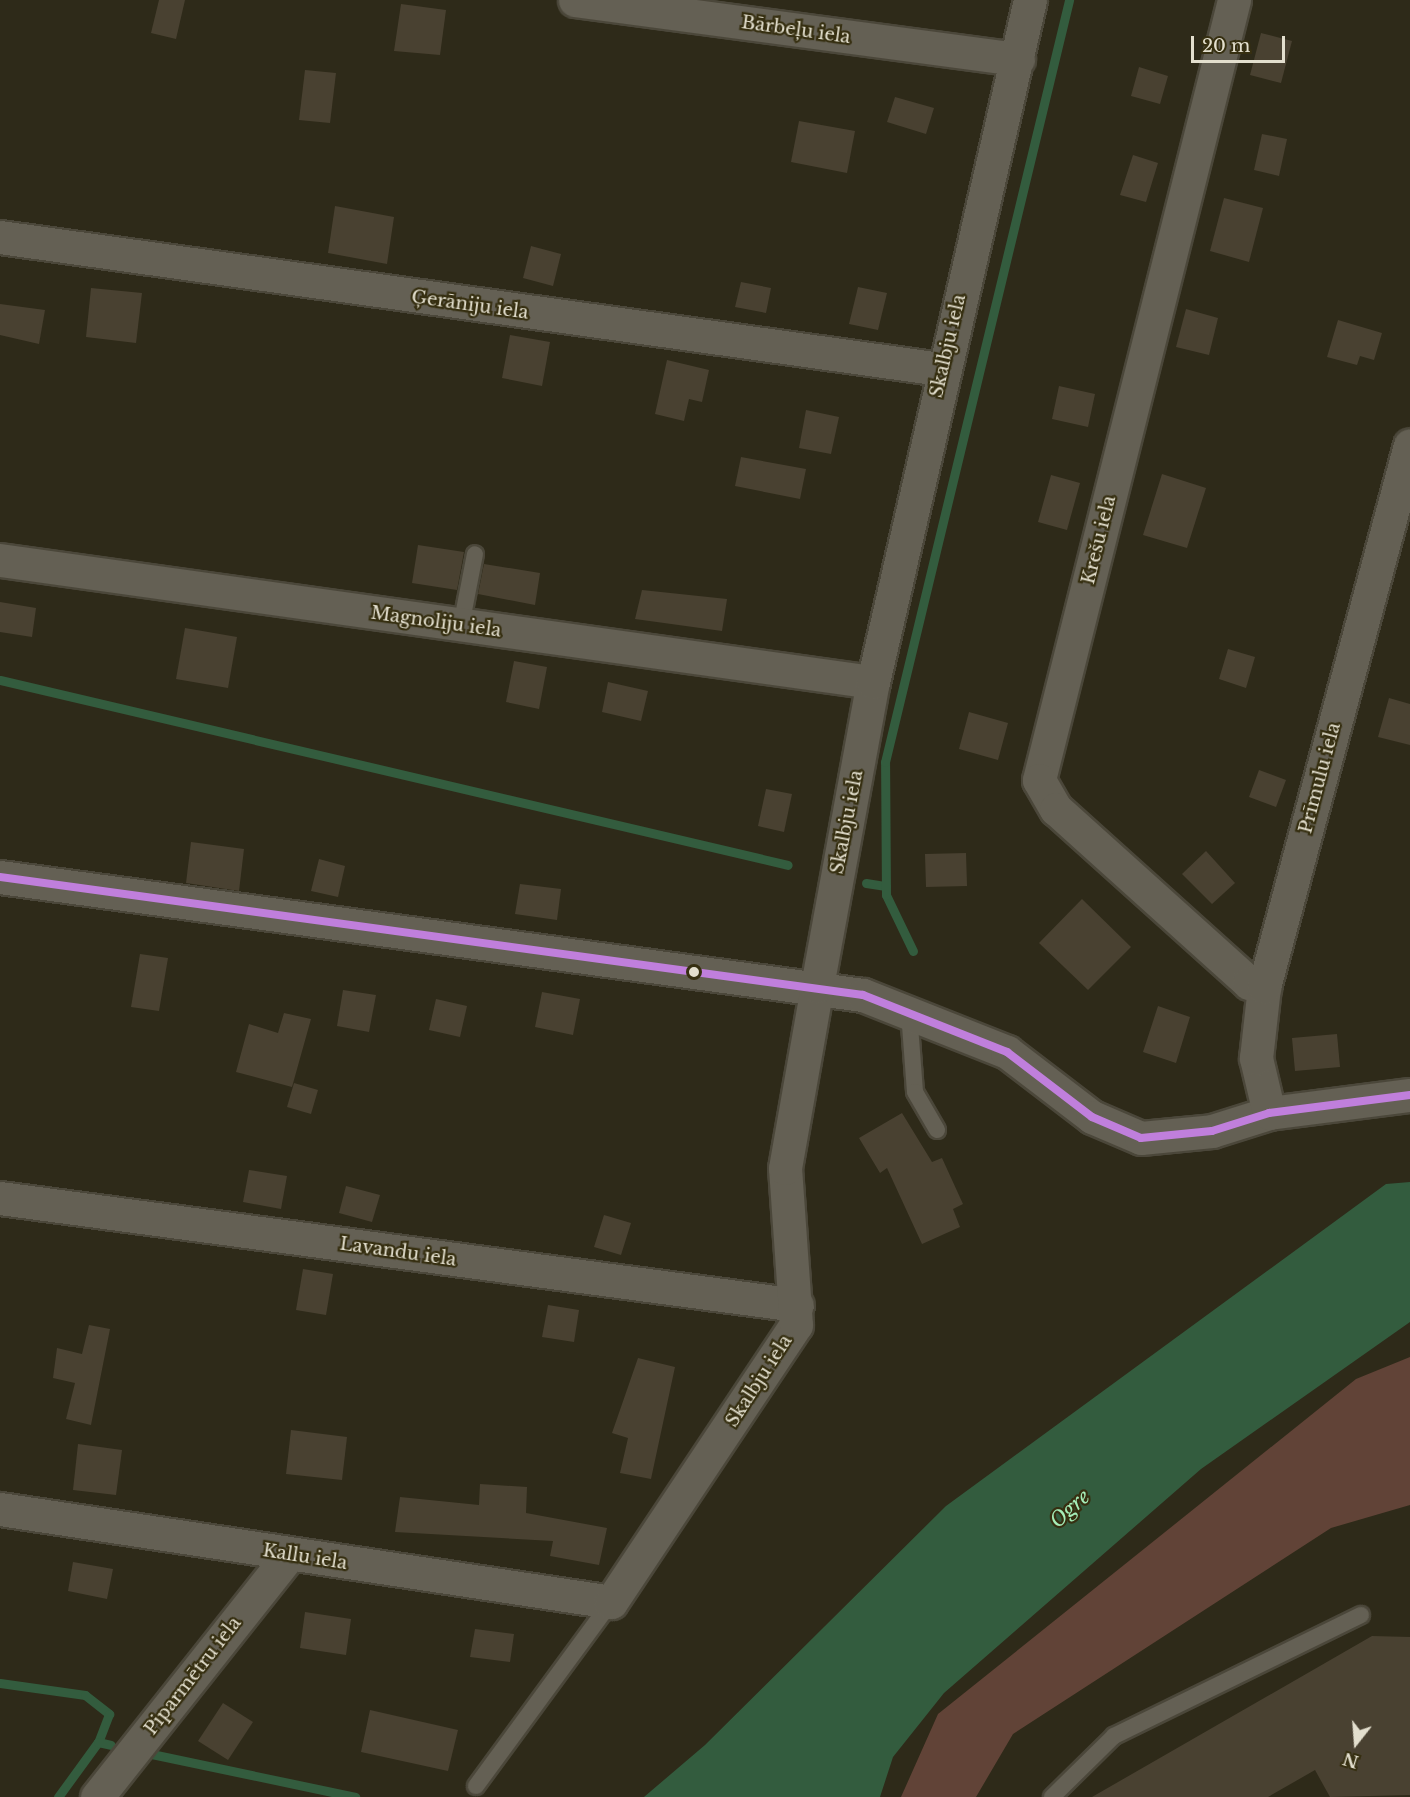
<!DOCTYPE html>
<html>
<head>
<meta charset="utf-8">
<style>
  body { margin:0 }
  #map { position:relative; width:1410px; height:1797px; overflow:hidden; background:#2e2a19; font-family:"Libre Baskerville",serif }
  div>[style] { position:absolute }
  .green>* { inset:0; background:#614337 }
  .water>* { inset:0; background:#335c3e }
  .stream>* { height:9px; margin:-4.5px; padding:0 4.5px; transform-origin:4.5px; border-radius:4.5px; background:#335c3e }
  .building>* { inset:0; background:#494131 }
  .roads { filter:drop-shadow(2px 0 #4b473a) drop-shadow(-2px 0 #4b473a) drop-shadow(0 2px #4b473a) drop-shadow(0 -2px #4b473a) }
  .lane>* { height:16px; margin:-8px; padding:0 8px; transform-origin:8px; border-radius:8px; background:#646054 }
  .street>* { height:33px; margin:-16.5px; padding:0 16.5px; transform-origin:16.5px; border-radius:16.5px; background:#646054 }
  .bus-1>* { height:8px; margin:-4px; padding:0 4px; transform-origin:4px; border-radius:4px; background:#c07fdc }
  .dots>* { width:16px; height:16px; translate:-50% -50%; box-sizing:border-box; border:3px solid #362f11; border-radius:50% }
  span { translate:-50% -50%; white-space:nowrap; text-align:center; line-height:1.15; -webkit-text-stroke:4.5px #362f11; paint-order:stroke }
  .street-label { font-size:18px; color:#e3dfce }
  .water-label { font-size:20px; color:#a5eeb9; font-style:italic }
  .north { position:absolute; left:1326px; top:1713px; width:60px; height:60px; -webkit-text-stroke:4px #362f11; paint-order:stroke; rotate:197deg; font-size:16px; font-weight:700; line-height:24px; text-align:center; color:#e3dfce }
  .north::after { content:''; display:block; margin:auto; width:21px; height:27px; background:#e3dfce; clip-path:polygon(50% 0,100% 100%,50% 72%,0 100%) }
  .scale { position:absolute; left:1191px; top:36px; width:94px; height:27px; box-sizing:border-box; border:3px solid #e3dfce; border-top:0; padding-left:8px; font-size:18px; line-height:21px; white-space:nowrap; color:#e3dfce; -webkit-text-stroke:4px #362f11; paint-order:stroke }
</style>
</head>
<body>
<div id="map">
  <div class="green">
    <div style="clip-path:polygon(1410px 1357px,1410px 1505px,1331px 1528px,1013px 1734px,976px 1797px,901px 1797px,938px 1714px,1356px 1379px)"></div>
  </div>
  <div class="water">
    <div style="clip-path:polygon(1410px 1182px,1410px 1322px,1201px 1469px,944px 1693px,893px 1757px,880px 1797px,644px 1797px,705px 1745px,946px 1506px,1386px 1184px)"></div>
  </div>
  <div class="stream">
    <div style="left:0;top:680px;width:809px;rotate:13.21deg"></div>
    <div style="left:866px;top:883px;width:20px;rotate:9deg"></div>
    <div style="left:913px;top:951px;width:62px;rotate:-115.7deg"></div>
    <div style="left:886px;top:895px;width:133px;rotate:-90.4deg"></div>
    <div style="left:885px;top:762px;width:784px;rotate:-76.42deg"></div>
    <div style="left:0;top:1683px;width:86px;rotate:8deg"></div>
    <div style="left:85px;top:1695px;width:31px;rotate:38deg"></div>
    <div style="left:109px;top:1714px;width:30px;rotate:111deg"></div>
    <div style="left:98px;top:1742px;width:68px;rotate:126deg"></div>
    <div style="left:98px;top:1742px;width:13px;rotate:13deg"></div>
    <div style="left:142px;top:1752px;width:218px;rotate:11.9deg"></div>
  </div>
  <div class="building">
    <div style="clip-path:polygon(159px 0,185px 0,176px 39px,151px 33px)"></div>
    <div style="clip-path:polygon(401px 4px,446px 10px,440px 55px,394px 51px)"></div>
    <div style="clip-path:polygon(1261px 33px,1292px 41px,1281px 83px,1250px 75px)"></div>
    <div style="clip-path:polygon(1139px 67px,1168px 76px,1160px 104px,1131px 96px)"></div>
    <div style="clip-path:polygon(305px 70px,336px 73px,330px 123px,299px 120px)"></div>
    <div style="clip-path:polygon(895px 97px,934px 108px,926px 134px,887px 122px)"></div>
    <div style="clip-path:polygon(799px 121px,855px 131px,847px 173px,791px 162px)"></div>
    <div style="clip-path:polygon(1262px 134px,1287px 139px,1279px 176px,1254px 170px)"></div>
    <div style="clip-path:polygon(1133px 155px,1158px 163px,1146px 202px,1120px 195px)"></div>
    <div style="clip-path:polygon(1224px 198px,1263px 208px,1249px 262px,1210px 251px)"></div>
    <div style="clip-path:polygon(335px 206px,394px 217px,387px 264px,328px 253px)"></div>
    <div style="clip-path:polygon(531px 246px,561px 254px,553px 286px,523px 278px)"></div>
    <div style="clip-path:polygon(741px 282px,771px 288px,766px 313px,735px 307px)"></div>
    <div style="clip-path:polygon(858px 287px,887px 293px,878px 330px,849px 324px)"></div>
    <div style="clip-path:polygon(91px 288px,142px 293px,136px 343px,86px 337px)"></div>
    <div style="clip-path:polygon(0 304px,45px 310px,39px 344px,0 335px)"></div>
    <div style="clip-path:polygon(1186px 309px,1218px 318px,1209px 355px,1176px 347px)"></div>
    <div style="clip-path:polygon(1338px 320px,1382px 333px,1374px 360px,1360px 356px,1357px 365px,1327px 357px)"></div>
    <div style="clip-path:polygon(510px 335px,550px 342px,542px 386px,502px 378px)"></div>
    <div style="clip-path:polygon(667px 360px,709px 370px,702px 402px,689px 399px,684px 421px,655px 414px)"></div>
    <div style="clip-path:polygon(1059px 386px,1095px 394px,1088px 427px,1052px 419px)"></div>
    <div style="clip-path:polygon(806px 410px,839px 417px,831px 454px,799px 448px)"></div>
    <div style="clip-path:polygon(741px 457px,806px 469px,800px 499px,735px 486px)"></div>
    <div style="clip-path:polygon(1162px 474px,1206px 488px,1187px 548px,1143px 535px)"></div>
    <div style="clip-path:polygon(1051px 475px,1080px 483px,1067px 530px,1038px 522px)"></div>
    <div style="clip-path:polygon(418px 545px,464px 552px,457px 590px,412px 583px)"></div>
    <div style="clip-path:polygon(484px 564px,540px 573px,535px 605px,478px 594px)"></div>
    <div style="clip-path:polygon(642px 590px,727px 599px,722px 631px,635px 619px)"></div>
    <div style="clip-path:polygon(0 602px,36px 608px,32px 637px,0 632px)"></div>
    <div style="clip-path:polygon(185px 628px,237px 637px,228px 688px,176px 679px)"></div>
    <div style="clip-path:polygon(1228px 649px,1255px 657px,1246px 688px,1219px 679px)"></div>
    <div style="clip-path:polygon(514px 661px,547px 667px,539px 709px,506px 702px)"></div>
    <div style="clip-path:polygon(608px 682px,648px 691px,641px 721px,602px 712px)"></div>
    <div style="clip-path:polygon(1389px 698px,1410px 704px,1410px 745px,1378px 737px)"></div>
    <div style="clip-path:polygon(969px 712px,1008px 723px,998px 760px,959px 749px)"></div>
    <div style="clip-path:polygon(1259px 770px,1286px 780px,1276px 807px,1249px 797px)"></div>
    <div style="clip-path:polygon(766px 789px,792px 794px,784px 832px,758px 826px)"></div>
    <div style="clip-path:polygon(191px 842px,244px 849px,239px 891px,186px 883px)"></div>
    <div style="clip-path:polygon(1206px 851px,1235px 883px,1212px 904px,1182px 874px)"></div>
    <div style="clip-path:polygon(966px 853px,967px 886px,926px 887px,925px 854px)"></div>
    <div style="clip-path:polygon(319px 859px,345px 866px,338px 897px,311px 891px)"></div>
    <div style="clip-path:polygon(520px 884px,561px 889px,557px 920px,515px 914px)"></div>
    <div style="clip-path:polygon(1082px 899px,1131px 947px,1088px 990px,1039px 943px)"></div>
    <div style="clip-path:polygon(140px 954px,168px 958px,159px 1011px,131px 1007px)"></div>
    <div style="clip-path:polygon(343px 990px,376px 995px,369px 1032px,337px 1026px)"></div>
    <div style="clip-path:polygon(542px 992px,580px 999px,573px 1035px,535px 1027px)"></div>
    <div style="clip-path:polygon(436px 999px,467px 1006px,460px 1037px,429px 1030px)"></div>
    <div style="clip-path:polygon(1158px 1006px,1190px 1017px,1176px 1063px,1143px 1052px)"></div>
    <div style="clip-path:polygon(284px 1013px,311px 1019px,292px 1087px,236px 1072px,249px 1024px,278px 1033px)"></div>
    <div style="clip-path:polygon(1337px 1034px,1340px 1067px,1295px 1071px,1292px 1038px)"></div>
    <div style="clip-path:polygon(294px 1083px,318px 1090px,311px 1114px,287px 1107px)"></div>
    <div style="clip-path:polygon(902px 1113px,932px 1162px,942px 1158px,963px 1204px,953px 1209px,960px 1227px,922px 1244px,887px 1168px,880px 1173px,859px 1138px)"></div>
    <div style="clip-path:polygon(249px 1170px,287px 1176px,281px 1209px,243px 1202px)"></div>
    <div style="clip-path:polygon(346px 1186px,380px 1195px,372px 1222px,339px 1213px)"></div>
    <div style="clip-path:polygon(604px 1215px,631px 1223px,621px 1255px,594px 1247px)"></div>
    <div style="clip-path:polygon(303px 1269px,333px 1274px,326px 1315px,296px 1310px)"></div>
    <div style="clip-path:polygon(548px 1305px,579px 1310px,574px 1342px,542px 1337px)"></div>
    <div style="clip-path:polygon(89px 1325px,110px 1329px,91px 1425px,66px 1419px,75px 1383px,53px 1378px,57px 1348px,82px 1354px)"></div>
    <div style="clip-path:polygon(638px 1358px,675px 1367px,651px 1479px,620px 1473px,628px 1438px,612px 1433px)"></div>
    <div style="clip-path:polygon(291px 1430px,347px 1437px,342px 1480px,286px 1474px)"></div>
    <div style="clip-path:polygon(78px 1444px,122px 1450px,116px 1495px,73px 1490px)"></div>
    <div style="clip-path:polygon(480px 1484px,527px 1487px,526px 1513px,607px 1528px,599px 1565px,550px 1556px,553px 1541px,395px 1532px,400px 1497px,479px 1505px)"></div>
    <div style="clip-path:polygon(73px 1562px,113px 1569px,107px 1599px,68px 1591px)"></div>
    <div style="clip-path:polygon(305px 1612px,351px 1619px,346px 1655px,300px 1648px)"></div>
    <div style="clip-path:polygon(475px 1629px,514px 1634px,510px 1662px,470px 1657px)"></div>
    <div style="clip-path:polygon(1372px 1636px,1410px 1637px,1410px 1795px,1330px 1797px,1315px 1770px,1268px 1797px,1092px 1797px)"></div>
    <div style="clip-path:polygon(223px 1703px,253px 1722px,228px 1760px,198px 1741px)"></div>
    <div style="clip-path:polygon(370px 1710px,458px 1730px,448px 1771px,361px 1752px)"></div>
  </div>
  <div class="roads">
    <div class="lane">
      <div style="left:461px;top:626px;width:73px;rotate:-79deg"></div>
      <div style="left:909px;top:1012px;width:80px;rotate:85.7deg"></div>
      <div style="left:915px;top:1092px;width:44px;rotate:59.9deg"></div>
      <div style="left:476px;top:1786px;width:228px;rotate:-53.7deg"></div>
      <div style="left:1052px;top:1797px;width:87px;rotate:-44.5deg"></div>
      <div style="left:1114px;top:1736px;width:275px;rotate:-26.1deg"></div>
    </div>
    <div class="street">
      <div style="left:575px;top:0;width:447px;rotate:7.6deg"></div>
      <div style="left:1234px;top:0;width:804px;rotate:104.04deg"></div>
      <div style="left:1039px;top:780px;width:34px;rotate:60deg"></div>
      <div style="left:1056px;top:809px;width:260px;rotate:42deg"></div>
      <div style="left:1249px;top:983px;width:16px;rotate:15deg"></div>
      <div style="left:0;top:237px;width:950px;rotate:7.99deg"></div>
      <div style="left:0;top:560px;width:881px;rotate:7.96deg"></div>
      <div style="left:0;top:877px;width:871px;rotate:7.79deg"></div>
      <div style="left:863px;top:995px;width:155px;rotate:21.6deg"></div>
      <div style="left:1007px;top:1052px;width:107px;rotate:37.4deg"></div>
      <div style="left:1092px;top:1117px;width:53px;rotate:23.2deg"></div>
      <div style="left:1141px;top:1138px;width:71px;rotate:-5.6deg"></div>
      <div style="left:1212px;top:1131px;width:60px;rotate:-17.5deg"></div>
      <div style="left:1269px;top:1113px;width:142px;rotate:-7.3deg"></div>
      <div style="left:1269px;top:1113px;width:57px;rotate:-103.3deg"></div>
      <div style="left:1256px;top:1058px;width:71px;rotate:-83.6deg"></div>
      <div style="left:1264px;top:987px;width:561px;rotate:-74.92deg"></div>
      <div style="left:0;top:1198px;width:804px;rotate:7.65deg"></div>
      <div style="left:0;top:1509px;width:618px;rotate:8.65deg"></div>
      <div style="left:611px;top:1602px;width:333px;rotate:-56.3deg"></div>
      <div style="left:796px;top:1325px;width:157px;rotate:-94deg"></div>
      <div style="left:785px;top:1168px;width:185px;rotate:-80deg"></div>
      <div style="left:817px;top:986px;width:309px;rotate:-79.6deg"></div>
      <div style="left:873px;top:682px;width:700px;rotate:-77.04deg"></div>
      <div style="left:97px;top:1797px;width:309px;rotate:-51.6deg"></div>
    </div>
  </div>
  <div class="bus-1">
    <div style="left:0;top:877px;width:871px;rotate:7.79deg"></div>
    <div style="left:863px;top:995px;width:155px;rotate:21.6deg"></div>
    <div style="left:1007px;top:1052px;width:107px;rotate:37.4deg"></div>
    <div style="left:1092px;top:1117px;width:53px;rotate:23.2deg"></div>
    <div style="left:1141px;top:1138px;width:71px;rotate:-5.6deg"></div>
    <div style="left:1212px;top:1131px;width:60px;rotate:-17.5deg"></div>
    <div style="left:1269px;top:1113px;width:142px;rotate:-7.3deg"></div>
  </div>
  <div class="dots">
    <div style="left:694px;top:972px;background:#e3dfce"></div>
  </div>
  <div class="street-label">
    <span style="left:796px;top:30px;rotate:8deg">Bārbeļu iela</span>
    <span style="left:470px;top:305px;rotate:8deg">Ģerāniju iela</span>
    <span style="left:948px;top:346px;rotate:-77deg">Skalbju iela</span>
    <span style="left:1099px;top:540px;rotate:-76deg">Krešu iela</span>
    <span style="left:436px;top:622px;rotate:8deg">Magnoliju iela</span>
    <span style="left:1320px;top:778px;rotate:-75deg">Prīmulu iela</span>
    <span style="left:847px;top:822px;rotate:-79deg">Skalbju iela</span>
    <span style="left:398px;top:1252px;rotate:8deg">Lavandu iela</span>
    <span style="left:759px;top:1381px;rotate:-57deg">Skalbju iela</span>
    <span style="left:305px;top:1557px;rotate:9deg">Kallu iela</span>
    <span style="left:193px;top:1676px;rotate:-52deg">Piparmētru iela</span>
  </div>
  <div class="water-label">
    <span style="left:1070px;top:1509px;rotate:-42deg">Ogre</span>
  </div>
  <div class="north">N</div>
  <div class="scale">20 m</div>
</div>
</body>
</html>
